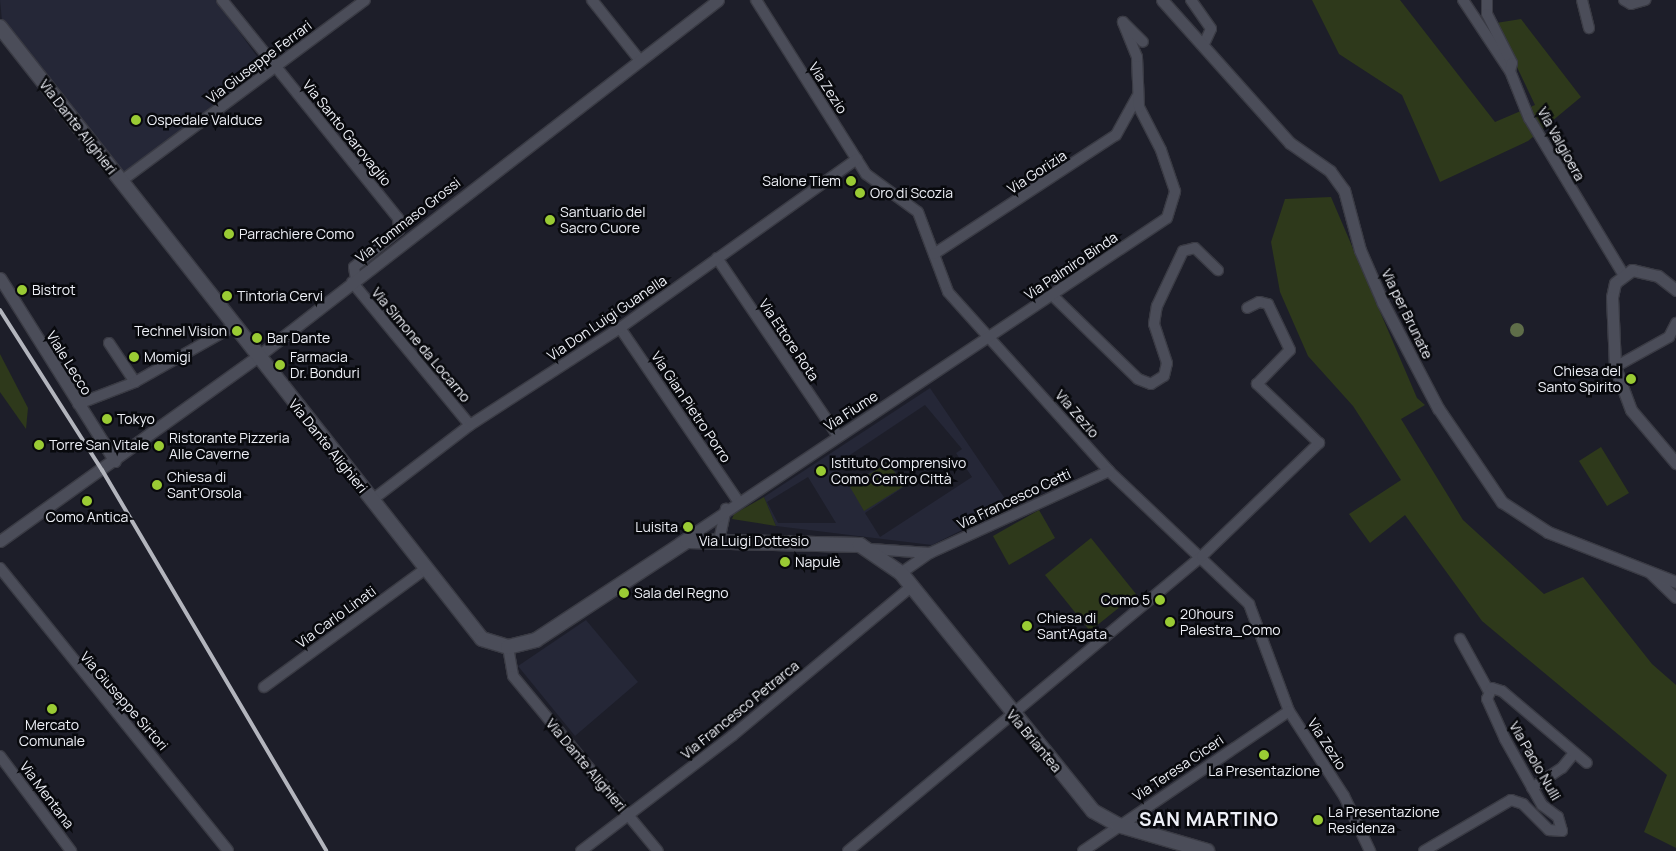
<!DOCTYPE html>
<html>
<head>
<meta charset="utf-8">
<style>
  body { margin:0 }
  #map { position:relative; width:1676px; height:851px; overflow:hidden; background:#1d1e29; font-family:Manrope,sans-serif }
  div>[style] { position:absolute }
  .built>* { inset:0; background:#252737 }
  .green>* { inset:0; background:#2e391b }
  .water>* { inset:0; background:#5f6e49 }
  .round { border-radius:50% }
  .roads { filter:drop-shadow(1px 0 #3a3b44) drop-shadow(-1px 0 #3a3b44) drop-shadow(0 1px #3a3b44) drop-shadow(0 -1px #3a3b44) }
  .minor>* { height:10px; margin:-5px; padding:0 5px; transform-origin:5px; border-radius:5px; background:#4b4d59 }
  .tertiary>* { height:11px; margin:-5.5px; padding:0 5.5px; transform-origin:5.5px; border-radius:5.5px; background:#4b4d59 }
  .secondary>* { height:14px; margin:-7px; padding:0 7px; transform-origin:7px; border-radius:7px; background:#4b4d59 }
  .rail>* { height:4px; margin:-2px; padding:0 2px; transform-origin:2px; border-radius:2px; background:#b3b5bd }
  .dots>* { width:14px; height:14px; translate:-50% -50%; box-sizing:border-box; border:2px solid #08090d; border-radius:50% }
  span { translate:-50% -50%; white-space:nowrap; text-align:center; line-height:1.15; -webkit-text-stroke:5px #08090d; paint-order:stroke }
  .street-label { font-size:14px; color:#eef0f7 }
  .poi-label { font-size:14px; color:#eef0f7 }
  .left { translate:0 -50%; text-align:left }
  .right { translate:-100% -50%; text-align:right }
  .district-label { font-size:19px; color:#eef0f7; font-weight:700; letter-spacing:1px }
</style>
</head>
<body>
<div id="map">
  <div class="built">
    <div style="clip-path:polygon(0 0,216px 0,264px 66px,123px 175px,2px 21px)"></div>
    <div style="clip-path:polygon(evenodd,930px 388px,1010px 506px,932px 545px,776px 526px,764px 497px,930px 388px,925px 405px,962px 449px,956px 453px,972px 477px,880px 537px,865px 513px,905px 486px,888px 460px,849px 486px,835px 465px,925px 405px,930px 388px,808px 477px,836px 523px,778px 523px,767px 502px,808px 477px)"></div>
    <div style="clip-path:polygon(586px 620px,638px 682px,575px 736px,518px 666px)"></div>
  </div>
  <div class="green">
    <div style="clip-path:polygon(1312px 0,1400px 0,1495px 122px,1535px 105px,1496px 23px,1521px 19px,1581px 97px,1528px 141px,1440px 182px,1402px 95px,1339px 54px)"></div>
    <div style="clip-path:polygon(1331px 197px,1417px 398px,1425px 405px,1401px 419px,1463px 520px,1544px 594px,1583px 577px,1652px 664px,1676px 685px,1676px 848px,1644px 832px,1667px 775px,1482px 621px,1405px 515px,1370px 543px,1349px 514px,1401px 480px,1353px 406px,1308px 356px,1280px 292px,1271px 242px,1285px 199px)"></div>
    <div style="clip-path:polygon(0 354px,28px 408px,26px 429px,0 392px)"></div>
    <div style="clip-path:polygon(1601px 447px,1629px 493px,1607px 506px,1579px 461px)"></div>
    <div style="clip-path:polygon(888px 462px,904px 486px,864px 511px,850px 487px)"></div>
    <div style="clip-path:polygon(764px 497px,776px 526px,732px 519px,734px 514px)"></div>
    <div style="clip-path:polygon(1039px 510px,1055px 538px,1009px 565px,993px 536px)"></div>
    <div style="clip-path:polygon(1091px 538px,1136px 594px,1090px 631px,1045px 575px)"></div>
  </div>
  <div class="water">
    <div class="round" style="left:1510px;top:323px;width:14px;height:14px"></div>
  </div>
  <div class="roads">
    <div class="minor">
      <div style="left:222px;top:0;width:280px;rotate:51.1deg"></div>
      <div style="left:398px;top:218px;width:12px;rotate:85deg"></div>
      <div style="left:399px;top:230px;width:58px;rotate:140.6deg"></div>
      <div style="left:354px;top:267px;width:12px;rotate:81deg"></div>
      <div style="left:592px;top:0;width:74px;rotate:51.6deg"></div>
      <div style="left:756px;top:0;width:206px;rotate:57.7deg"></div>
      <div style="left:866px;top:174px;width:64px;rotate:36.2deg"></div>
      <div style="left:918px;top:212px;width:85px;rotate:69.4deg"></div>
      <div style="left:948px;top:292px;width:241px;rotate:48deg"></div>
      <div style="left:1109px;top:471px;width:193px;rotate:43.5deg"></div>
      <div style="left:1249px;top:604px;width:114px;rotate:69.5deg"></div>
      <div style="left:1289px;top:711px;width:101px;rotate:57.1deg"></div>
      <div style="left:1344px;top:796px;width:61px;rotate:64.7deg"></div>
      <div style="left:1191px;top:0;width:35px;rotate:55deg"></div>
      <div style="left:1211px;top:29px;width:17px;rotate:115deg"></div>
      <div style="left:1463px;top:0;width:85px;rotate:56.5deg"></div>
      <div style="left:1510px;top:71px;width:51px;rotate:68deg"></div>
      <div style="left:1529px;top:118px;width:182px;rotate:58.9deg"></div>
      <div style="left:1487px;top:0;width:14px;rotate:90deg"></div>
      <div style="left:1487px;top:14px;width:55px;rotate:63deg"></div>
      <div style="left:1512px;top:63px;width:8px;rotate:104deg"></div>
      <div style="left:1582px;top:0;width:29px;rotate:76deg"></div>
      <div style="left:1624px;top:0;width:8px;rotate:30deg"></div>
      <div style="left:1631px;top:4px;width:15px;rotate:-16deg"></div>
      <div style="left:120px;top:182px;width:305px;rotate:-36.6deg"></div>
      <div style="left:934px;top:254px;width:217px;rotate:-33.2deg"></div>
      <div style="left:1116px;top:135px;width:43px;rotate:-61.1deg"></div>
      <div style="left:717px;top:258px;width:215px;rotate:55.8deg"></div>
      <div style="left:352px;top:282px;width:185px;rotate:50.5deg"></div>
      <div style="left:1052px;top:295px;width:120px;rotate:44.3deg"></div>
      <div style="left:1138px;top:379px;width:14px;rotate:21deg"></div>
      <div style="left:1151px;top:384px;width:15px;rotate:-32deg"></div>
      <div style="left:1164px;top:376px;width:13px;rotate:-77deg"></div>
      <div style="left:1167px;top:363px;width:41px;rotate:-108.4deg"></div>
      <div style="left:1154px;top:324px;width:18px;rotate:-81deg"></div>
      <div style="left:1157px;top:306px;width:61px;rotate:-64.7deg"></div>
      <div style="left:1183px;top:251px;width:12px;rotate:-14deg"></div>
      <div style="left:1195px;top:248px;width:32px;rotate:44deg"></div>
      <div style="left:620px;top:328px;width:209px;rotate:55.7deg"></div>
      <div style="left:109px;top:343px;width:47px;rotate:56.3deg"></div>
      <div style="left:1615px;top:367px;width:62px;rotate:-29.1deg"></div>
      <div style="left:1669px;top:337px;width:16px;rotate:-63deg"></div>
      <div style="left:78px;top:404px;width:61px;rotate:-21.1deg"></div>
      <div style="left:135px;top:382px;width:114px;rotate:-29.5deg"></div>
      <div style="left:372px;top:500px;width:123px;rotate:-37.4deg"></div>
      <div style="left:470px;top:425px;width:179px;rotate:-32.9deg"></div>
      <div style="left:620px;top:328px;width:291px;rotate:-35.5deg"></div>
      <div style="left:719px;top:541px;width:33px;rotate:-78deg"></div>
      <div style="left:680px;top:543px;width:585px;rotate:-33.72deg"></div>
      <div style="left:1167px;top:218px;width:28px;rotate:-73deg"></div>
      <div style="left:1175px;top:191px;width:43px;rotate:-108.9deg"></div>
      <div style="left:1161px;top:150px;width:48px;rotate:-117.1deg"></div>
      <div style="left:1139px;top:107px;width:50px;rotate:-92.3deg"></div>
      <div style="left:1137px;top:57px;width:38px;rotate:-112deg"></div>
      <div style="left:1123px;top:22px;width:28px;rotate:45deg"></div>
      <div style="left:870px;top:549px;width:60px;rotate:3.8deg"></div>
      <div style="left:930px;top:553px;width:197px;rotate:-24.6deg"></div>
      <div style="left:0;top:568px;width:363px;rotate:51.1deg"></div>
      <div style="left:901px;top:573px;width:35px;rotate:-35deg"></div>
      <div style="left:1650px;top:573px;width:36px;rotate:44deg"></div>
      <div style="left:1460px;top:639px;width:58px;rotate:61.2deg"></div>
      <div style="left:508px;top:647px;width:29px;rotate:80deg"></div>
      <div style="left:513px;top:676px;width:227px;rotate:50.4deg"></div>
      <div style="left:264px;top:687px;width:200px;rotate:-36.2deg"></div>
      <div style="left:0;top:756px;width:119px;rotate:53.2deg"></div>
      <div style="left:1532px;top:788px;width:36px;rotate:-34deg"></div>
      <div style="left:1562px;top:768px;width:19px;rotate:-51deg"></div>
      <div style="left:581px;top:851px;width:190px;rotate:-37.3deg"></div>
      <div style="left:732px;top:736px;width:233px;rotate:-39.8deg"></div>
      <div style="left:848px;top:851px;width:461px;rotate:-39.8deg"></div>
      <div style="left:1202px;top:556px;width:163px;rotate:-44deg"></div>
      <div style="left:1319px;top:443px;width:86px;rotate:-136.4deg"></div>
      <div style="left:1257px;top:384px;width:47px;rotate:-45.9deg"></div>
      <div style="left:1290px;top:350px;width:51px;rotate:-115.6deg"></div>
      <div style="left:1268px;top:304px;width:9px;rotate:-167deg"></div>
      <div style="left:1259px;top:302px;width:13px;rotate:153deg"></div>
      <div style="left:1083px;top:851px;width:249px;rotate:-34.2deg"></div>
      <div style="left:1424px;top:851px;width:101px;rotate:-30.4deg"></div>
      <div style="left:1511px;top:800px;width:13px;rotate:18deg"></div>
      <div style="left:1523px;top:804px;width:37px;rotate:45deg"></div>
      <div style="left:1549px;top:830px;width:13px;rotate:4deg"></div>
      <div style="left:1562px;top:831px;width:15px;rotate:-106deg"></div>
      <div style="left:1558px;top:817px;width:20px;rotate:-143deg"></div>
      <div style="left:1542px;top:805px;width:76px;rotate:-119.3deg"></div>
      <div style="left:1505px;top:739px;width:44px;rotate:-114.2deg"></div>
      <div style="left:1487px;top:699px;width:12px;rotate:-66deg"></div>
      <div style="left:1492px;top:688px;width:10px;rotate:17deg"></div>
      <div style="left:1502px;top:691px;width:111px;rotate:40.3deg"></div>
    </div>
    <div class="tertiary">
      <div style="left:1162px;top:0;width:192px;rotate:48.2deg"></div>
      <div style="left:1290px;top:143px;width:49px;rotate:35deg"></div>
      <div style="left:1330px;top:171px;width:24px;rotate:54deg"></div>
      <div style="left:1344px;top:190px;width:62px;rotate:75.1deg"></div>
      <div style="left:1360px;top:250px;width:58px;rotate:66.5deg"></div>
      <div style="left:1383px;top:303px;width:119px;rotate:62.4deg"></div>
      <div style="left:1438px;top:408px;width:114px;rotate:55.8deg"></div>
      <div style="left:1502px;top:502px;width:55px;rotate:33.1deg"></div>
      <div style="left:1548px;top:532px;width:137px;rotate:21.3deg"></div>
      <div style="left:0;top:278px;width:216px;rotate:57.9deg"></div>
      <div style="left:1676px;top:290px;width:23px;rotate:-142deg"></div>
      <div style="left:1658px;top:276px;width:27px;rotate:-167deg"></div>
      <div style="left:1632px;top:270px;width:21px;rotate:143deg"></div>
      <div style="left:1615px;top:283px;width:14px;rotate:102deg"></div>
      <div style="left:1612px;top:297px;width:70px;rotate:87.5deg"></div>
      <div style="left:1615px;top:367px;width:46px;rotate:69.6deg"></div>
      <div style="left:1631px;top:410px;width:70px;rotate:49.7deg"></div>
      <div style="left:0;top:541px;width:316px;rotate:-35.6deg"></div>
      <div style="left:257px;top:357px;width:583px;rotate:-37.75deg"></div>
    </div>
    <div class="secondary">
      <div style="left:0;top:27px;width:779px;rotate:51.78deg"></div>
      <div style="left:482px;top:639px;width:27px;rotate:17deg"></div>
      <div style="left:508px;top:647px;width:29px;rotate:-14deg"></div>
      <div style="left:536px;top:640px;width:181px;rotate:-33.3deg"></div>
      <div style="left:687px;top:541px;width:173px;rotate:1.3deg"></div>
      <div style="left:860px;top:545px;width:50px;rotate:34.3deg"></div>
      <div style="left:901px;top:573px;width:306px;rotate:51.1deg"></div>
      <div style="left:1093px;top:811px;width:29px;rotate:29deg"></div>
      <div style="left:1118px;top:825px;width:93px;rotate:16.3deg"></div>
    </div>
  </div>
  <div class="rail">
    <div style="left:0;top:310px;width:190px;rotate:57.5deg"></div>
    <div style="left:102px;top:470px;width:442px;rotate:59.5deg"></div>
  </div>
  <div class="dots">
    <div style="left:136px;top:120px;background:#9acb34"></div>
    <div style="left:851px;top:181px;background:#9acb34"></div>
    <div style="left:860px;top:193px;background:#9acb34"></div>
    <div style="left:550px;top:220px;background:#9acb34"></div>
    <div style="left:229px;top:234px;background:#9acb34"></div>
    <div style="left:22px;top:290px;background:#9acb34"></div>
    <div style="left:227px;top:296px;background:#9acb34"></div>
    <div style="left:237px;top:331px;background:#9acb34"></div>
    <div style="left:257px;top:338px;background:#9acb34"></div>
    <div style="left:134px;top:357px;background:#9acb34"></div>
    <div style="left:280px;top:365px;background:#9acb34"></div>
    <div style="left:1631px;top:379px;background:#9acb34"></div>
    <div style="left:107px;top:419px;background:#9acb34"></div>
    <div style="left:39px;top:445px;background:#9acb34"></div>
    <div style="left:159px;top:446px;background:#9acb34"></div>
    <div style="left:821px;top:471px;background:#9acb34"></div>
    <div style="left:157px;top:485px;background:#9acb34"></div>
    <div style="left:87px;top:501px;background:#9acb34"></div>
    <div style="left:688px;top:527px;background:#9acb34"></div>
    <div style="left:785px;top:562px;background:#9acb34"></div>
    <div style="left:624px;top:593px;background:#9acb34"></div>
    <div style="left:1160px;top:600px;background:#9acb34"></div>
    <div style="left:1170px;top:622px;background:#9acb34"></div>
    <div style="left:1027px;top:626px;background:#9acb34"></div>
    <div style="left:52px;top:709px;background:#9acb34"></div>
    <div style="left:1264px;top:755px;background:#9acb34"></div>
    <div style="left:1318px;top:820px;background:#9acb34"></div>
  </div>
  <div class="street-label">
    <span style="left:259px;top:62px;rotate:-37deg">Via Giuseppe Ferrari</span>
    <span style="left:828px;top:88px;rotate:57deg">Via Zezio</span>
    <span style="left:78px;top:127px;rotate:52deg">Via Dante Alighieri</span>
    <span style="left:347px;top:133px;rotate:51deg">Via Santo Garovaglio</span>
    <span style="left:1561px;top:144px;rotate:61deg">Via Valgioera</span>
    <span style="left:1037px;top:172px;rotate:-33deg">Via Gorizia</span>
    <span style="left:408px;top:220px;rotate:-38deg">Via Tommaso Grossi</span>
    <span style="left:1071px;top:266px;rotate:-34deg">Via Palmiro Binda</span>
    <span style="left:1407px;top:314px;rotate:64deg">Via per Brunate</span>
    <span style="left:607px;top:318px;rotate:-34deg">Via Don Luigi Guanella</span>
    <span style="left:789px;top:340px;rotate:56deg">Via Ettore Rota</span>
    <span style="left:421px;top:345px;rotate:50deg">Via Simone da Locarno</span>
    <span style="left:69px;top:363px;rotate:58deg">Viale Lecco</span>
    <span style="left:691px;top:407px;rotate:56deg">Via Gian Pietro Porro</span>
    <span style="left:851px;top:411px;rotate:-33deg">Via Fiume</span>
    <span style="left:1077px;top:414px;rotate:49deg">Via Zezio</span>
    <span style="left:328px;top:446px;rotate:51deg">Via Dante Alighieri</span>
    <span style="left:1014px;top:499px;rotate:-25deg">Via Francesco Cetti</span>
    <span style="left:754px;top:541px">Via Luigi Dottesio</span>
    <span style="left:336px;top:617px;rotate:-36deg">Via Carlo Linati</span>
    <span style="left:124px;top:701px;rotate:49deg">Via Giuseppe Sirtori</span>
    <span style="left:740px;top:710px;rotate:-39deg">Via Francesco Petrarca</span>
    <span style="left:1034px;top:741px;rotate:50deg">Via Briantea</span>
    <span style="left:1327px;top:744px;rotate:57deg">Via Zezio</span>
    <span style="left:1535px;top:761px;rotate:60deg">Via Paolo Nulli</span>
    <span style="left:586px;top:765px;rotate:50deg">Via Dante Alighieri</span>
    <span style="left:1178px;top:768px;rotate:-34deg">Via Teresa Ciceri</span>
    <span style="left:47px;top:795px;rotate:53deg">Via Mentana</span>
  </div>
  <div class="poi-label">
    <span class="left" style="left:147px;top:120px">Ospedale Valduce</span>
    <span class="right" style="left:841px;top:181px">Salone Tiem</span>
    <span class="left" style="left:870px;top:193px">Oro di Scozia</span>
    <span class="left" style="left:560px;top:220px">Santuario del<br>Sacro Cuore</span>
    <span class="left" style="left:239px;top:234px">Parrachiere Como</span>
    <span class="left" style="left:32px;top:290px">Bistrot</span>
    <span class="left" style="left:237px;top:296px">Tintoria Cervi</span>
    <span class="right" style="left:227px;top:331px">Technel Vision</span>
    <span class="left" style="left:267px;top:338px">Bar Dante</span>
    <span class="left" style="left:144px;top:357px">Momigi</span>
    <span class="left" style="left:290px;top:365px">Farmacia<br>Dr. Bonduri</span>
    <span class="right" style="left:1621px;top:379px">Chiesa del<br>Santo Spirito</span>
    <span class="left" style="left:117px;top:419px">Tokyo</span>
    <span class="left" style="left:169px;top:446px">Ristorante Pizzeria<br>Alle Caverne</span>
    <span class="left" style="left:49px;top:445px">Torre San Vitale</span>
    <span class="left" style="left:831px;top:471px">Istituto Comprensivo<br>Como Centro Città</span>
    <span class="left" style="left:167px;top:485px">Chiesa di<br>Sant'Orsola</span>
    <span style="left:87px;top:517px">Como Antica</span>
    <span class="right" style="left:678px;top:527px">Luisita</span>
    <span class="left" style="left:795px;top:562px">Napulè</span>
    <span class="left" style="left:634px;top:593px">Sala del Regno</span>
    <span class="right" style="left:1150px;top:600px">Como 5</span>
    <span class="left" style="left:1180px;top:622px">20hours<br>Palestra_Como</span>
    <span class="left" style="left:1037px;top:626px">Chiesa di<br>Sant'Agata</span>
    <span style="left:52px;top:733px">Mercato<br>Comunale</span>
    <span style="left:1264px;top:771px">La Presentazione</span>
    <span class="left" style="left:1328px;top:820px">La Presentazione<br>Residenza</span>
  </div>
  <div class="district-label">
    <span style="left:1209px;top:820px">SAN MARTINO</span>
  </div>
</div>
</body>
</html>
